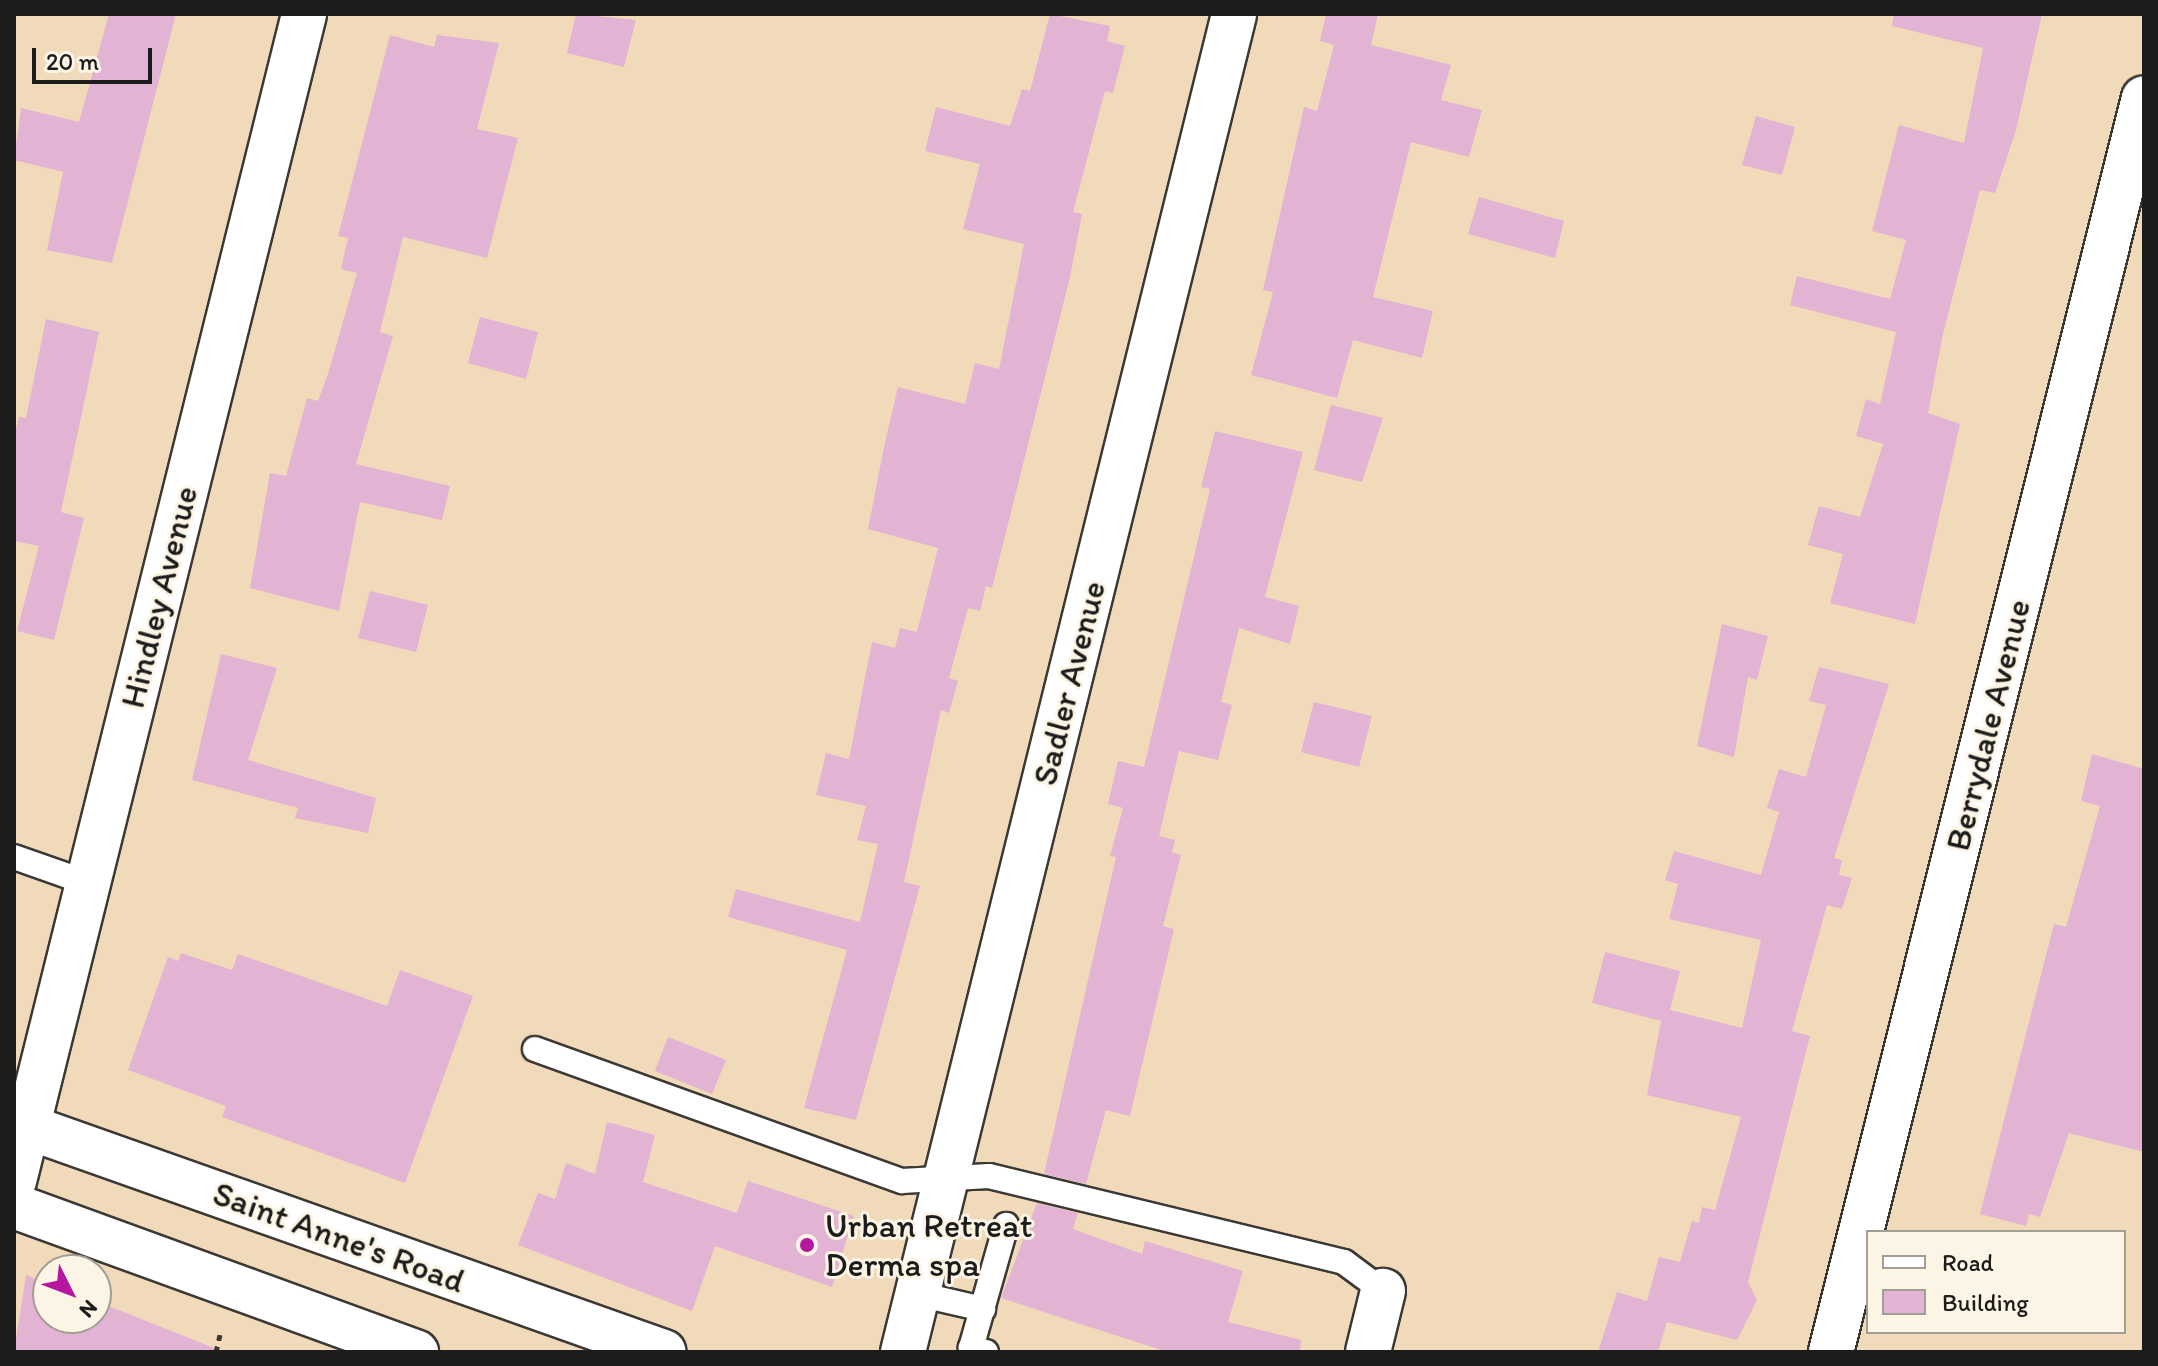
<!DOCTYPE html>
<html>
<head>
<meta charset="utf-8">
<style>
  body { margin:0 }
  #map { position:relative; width:2158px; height:1366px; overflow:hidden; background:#f1daba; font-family:Itim,sans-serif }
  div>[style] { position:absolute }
  .building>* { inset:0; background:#e2b3d3 }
  .path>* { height:5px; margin-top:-2.5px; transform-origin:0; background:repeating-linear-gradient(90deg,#3c3834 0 6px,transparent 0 12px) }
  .roads { filter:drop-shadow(2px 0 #3c3834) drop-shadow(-2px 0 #3c3834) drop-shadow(0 2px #3c3834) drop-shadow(0 -2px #3c3834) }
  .lane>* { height:24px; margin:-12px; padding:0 12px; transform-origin:12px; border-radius:12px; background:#fff }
  .street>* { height:44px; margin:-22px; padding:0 22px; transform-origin:22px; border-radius:22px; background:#fff }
  .secondary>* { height:44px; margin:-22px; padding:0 22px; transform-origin:22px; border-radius:22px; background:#fff }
  .dots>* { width:22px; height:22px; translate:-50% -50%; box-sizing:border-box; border:4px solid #fcf5e5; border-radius:50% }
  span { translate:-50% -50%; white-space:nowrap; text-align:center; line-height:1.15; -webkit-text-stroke:6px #fcf5e5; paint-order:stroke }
  .street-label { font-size:34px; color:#1c1c1c }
  .poi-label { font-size:34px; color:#1c1c1c }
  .left { translate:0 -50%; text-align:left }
  .frame { position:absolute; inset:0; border:16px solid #1c1c1c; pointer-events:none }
  .legend { position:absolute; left:1866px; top:1230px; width:260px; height:104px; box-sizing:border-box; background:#fcf5e5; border:2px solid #a29e95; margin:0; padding:10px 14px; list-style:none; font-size:24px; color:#1c1c1c }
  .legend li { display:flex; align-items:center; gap:16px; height:40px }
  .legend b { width:40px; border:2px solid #a29e95 }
  .north { position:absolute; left:32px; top:1254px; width:80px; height:80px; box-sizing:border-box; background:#fcf5e5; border:2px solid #a29e95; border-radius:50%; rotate:132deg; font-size:22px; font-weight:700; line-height:32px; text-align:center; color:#1c1c1c }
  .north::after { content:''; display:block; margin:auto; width:28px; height:36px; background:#b5179e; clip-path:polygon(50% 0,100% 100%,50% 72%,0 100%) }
  .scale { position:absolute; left:32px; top:48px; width:120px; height:36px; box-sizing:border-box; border:4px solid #1c1c1c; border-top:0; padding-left:10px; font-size:24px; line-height:28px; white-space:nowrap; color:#1c1c1c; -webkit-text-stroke:6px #fcf5e5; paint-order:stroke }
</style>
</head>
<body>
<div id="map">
  <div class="building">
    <div style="clip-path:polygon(109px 14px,176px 14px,112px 263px,47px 250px,63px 172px,14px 160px,21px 108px,79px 122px)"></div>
    <div style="clip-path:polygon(576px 14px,636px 20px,624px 67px,567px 53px)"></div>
    <div style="clip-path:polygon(1050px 14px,1110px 26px,1107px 41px,1125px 46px,1113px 93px,1105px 91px,1073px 212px,1082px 214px,1070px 277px,992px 588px,986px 586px,980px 611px,968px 608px,949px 678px,958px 681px,949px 713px,941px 710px,904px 882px,920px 886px,856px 1120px,804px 1108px,847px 950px,728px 917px,736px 889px,860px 922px,878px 844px,857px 840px,866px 806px,816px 795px,826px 753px,849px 759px,872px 642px,895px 648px,900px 628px,917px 632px,938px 548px,868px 529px,884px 447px,898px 387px,965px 404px,975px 363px,999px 369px,1024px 244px,963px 229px,980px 164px,925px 151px,936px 107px,1010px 126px,1022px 89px,1030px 91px)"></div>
    <div style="clip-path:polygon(1326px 14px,1378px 14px,1371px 45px,1451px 65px,1441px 100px,1482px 110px,1469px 157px,1411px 142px,1373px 297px,1433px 311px,1422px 358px,1353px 340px,1337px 398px,1251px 375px,1273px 292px,1263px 290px,1304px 107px,1317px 111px,1334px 45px,1320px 41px)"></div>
    <div style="clip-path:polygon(1894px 14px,2042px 14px,2016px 130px,1995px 193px,1980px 190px,1943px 334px,1928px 413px,1960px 424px,1915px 624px,1830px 603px,1843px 554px,1808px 545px,1819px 506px,1860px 517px,1883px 444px,1856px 436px,1866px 399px,1880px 404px,1896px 332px,1790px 305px,1797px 276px,1890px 299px,1906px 240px,1872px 231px,1899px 125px,1964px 143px,1983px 48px,1892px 26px)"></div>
    <div style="clip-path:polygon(390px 35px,434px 47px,437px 35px,499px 43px,477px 129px,518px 138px,487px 258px,403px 237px,380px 332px,393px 336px,356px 464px,450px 486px,442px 520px,360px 502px,339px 611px,250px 588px,270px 473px,286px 476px,307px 398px,318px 401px,328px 374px,357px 273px,341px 269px,348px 238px,338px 236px)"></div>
    <div style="clip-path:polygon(1756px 116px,1795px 127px,1782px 175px,1742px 165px)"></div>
    <div style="clip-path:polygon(1479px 197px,1564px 221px,1555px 258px,1468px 234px)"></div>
    <div style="clip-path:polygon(480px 317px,538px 332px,526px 379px,468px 363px)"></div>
    <div style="clip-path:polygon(46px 319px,99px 332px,61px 512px,84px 518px,54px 640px,17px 631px,39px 546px,14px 541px,14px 438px,19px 417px,26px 418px)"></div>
    <div style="clip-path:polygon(1331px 405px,1383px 418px,1362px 482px,1314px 470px)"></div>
    <div style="clip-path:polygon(1215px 431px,1303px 452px,1265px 597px,1299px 606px,1290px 644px,1239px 628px,1221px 702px,1232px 705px,1218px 760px,1179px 751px,1159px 836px,1175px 840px,1172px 852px,1181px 855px,1163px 926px,1174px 929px,1130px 1116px,1106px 1110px,1086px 1184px,1044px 1174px,1116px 857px,1110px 856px,1123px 808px,1108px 804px,1118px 761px,1144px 767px,1210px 489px,1201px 487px)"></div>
    <div style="clip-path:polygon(370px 591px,428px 605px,416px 652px,358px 638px)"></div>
    <div style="clip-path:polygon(1722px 624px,1768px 636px,1757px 680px,1748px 677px,1734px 757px,1697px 746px)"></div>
    <div style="clip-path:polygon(221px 654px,277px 668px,248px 760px,376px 798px,368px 833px,295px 818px,298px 808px,192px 780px)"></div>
    <div style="clip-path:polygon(1819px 667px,1889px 684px,1834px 858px,1842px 860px,1839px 875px,1852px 878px,1842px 909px,1827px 905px,1792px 1031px,1810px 1036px,1748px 1282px,1757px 1300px,1737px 1340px,1667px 1322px,1658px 1352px,1598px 1352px,1617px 1292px,1647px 1301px,1659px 1257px,1680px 1262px,1692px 1221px,1699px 1223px,1702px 1207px,1715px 1210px,1741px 1117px,1647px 1095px,1661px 1021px,1592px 1003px,1605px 952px,1680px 971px,1670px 1010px,1742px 1028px,1761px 940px,1669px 919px,1678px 884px,1665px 880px,1674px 851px,1761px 875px,1779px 812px,1767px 808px,1779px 769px,1806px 777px,1826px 705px,1809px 701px)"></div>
    <div style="clip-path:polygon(1314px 702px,1372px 716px,1359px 767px,1301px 752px)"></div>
    <div style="clip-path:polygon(2092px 754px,2144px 769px,2144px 1152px,2069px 1133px,2040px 1217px,2029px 1214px,2026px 1226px,1980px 1214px,2054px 924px,2066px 927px,2100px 806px,2081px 801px)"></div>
    <div style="clip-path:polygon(181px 953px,232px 970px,238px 954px,387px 1006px,400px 970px,473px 996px,405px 1183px,222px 1117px,226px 1106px,128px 1070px,168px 957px,178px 961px)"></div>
    <div style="clip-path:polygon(668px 1037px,726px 1060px,712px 1094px,655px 1071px)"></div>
    <div style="clip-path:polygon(607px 1122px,655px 1135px,643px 1182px,737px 1213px,748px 1181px,854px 1216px,832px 1287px,715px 1246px,692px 1311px,518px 1245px,538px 1193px,555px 1199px,566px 1163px,595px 1174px)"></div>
    <div style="clip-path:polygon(1037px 1203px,1078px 1213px,1073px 1229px,1142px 1254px,1145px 1241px,1243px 1271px,1228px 1322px,1301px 1340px,1300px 1352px,1167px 1352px,1001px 1298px)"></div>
    <div style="clip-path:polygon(26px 1275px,48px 1284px,48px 1318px,96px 1318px,96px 1301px,224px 1352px,14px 1352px)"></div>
  </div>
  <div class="path">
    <div style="left:216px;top:1352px;width:18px;rotate:-77deg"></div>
  </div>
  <div class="roads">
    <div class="lane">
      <div style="left:14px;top:857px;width:78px;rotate:19.4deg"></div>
      <div style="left:535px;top:1049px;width:390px;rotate:19.8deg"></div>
      <div style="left:902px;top:1181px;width:87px;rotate:-3.3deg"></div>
      <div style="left:989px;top:1176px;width:365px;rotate:13.6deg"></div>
      <div style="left:1344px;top:1262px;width:49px;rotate:36.6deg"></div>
      <div style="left:918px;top:1294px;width:67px;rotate:13deg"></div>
      <div style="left:986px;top:1352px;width:16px;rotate:-165deg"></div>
      <div style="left:971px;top:1348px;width:128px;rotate:-74.1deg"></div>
    </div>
    <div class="street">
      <div style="left:14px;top:1181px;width:1202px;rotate:-76.04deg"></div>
      <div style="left:903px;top:1352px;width:1378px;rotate:-76.1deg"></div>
      <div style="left:1368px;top:1352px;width:63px;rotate:-76.2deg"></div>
      <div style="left:1831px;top:1352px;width:1292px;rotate:-75.99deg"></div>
    </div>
    <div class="secondary">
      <div style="left:14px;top:1122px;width:689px;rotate:19.49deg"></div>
      <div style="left:14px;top:1206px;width:428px;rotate:20deg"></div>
    </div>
  </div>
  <div class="dots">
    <div style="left:807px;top:1245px;background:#b5179e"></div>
  </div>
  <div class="street-label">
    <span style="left:159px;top:597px;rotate:-76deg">Hindley Avenue</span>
    <span style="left:1069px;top:683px;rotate:-76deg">Sadler Avenue</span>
    <span style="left:1988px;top:725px;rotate:-76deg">Berrydale Avenue</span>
    <span style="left:339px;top:1237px;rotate:20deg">Saint Anne's Road</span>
  </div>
  <div class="poi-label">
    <span class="left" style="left:825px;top:1245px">Urban Retreat<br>Derma spa</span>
  </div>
  <div class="frame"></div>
  <ul class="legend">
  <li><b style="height:10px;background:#fff"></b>Road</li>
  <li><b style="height:22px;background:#e2b3d3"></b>Building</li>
  </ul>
  <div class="north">N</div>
  <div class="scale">20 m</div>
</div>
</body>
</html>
